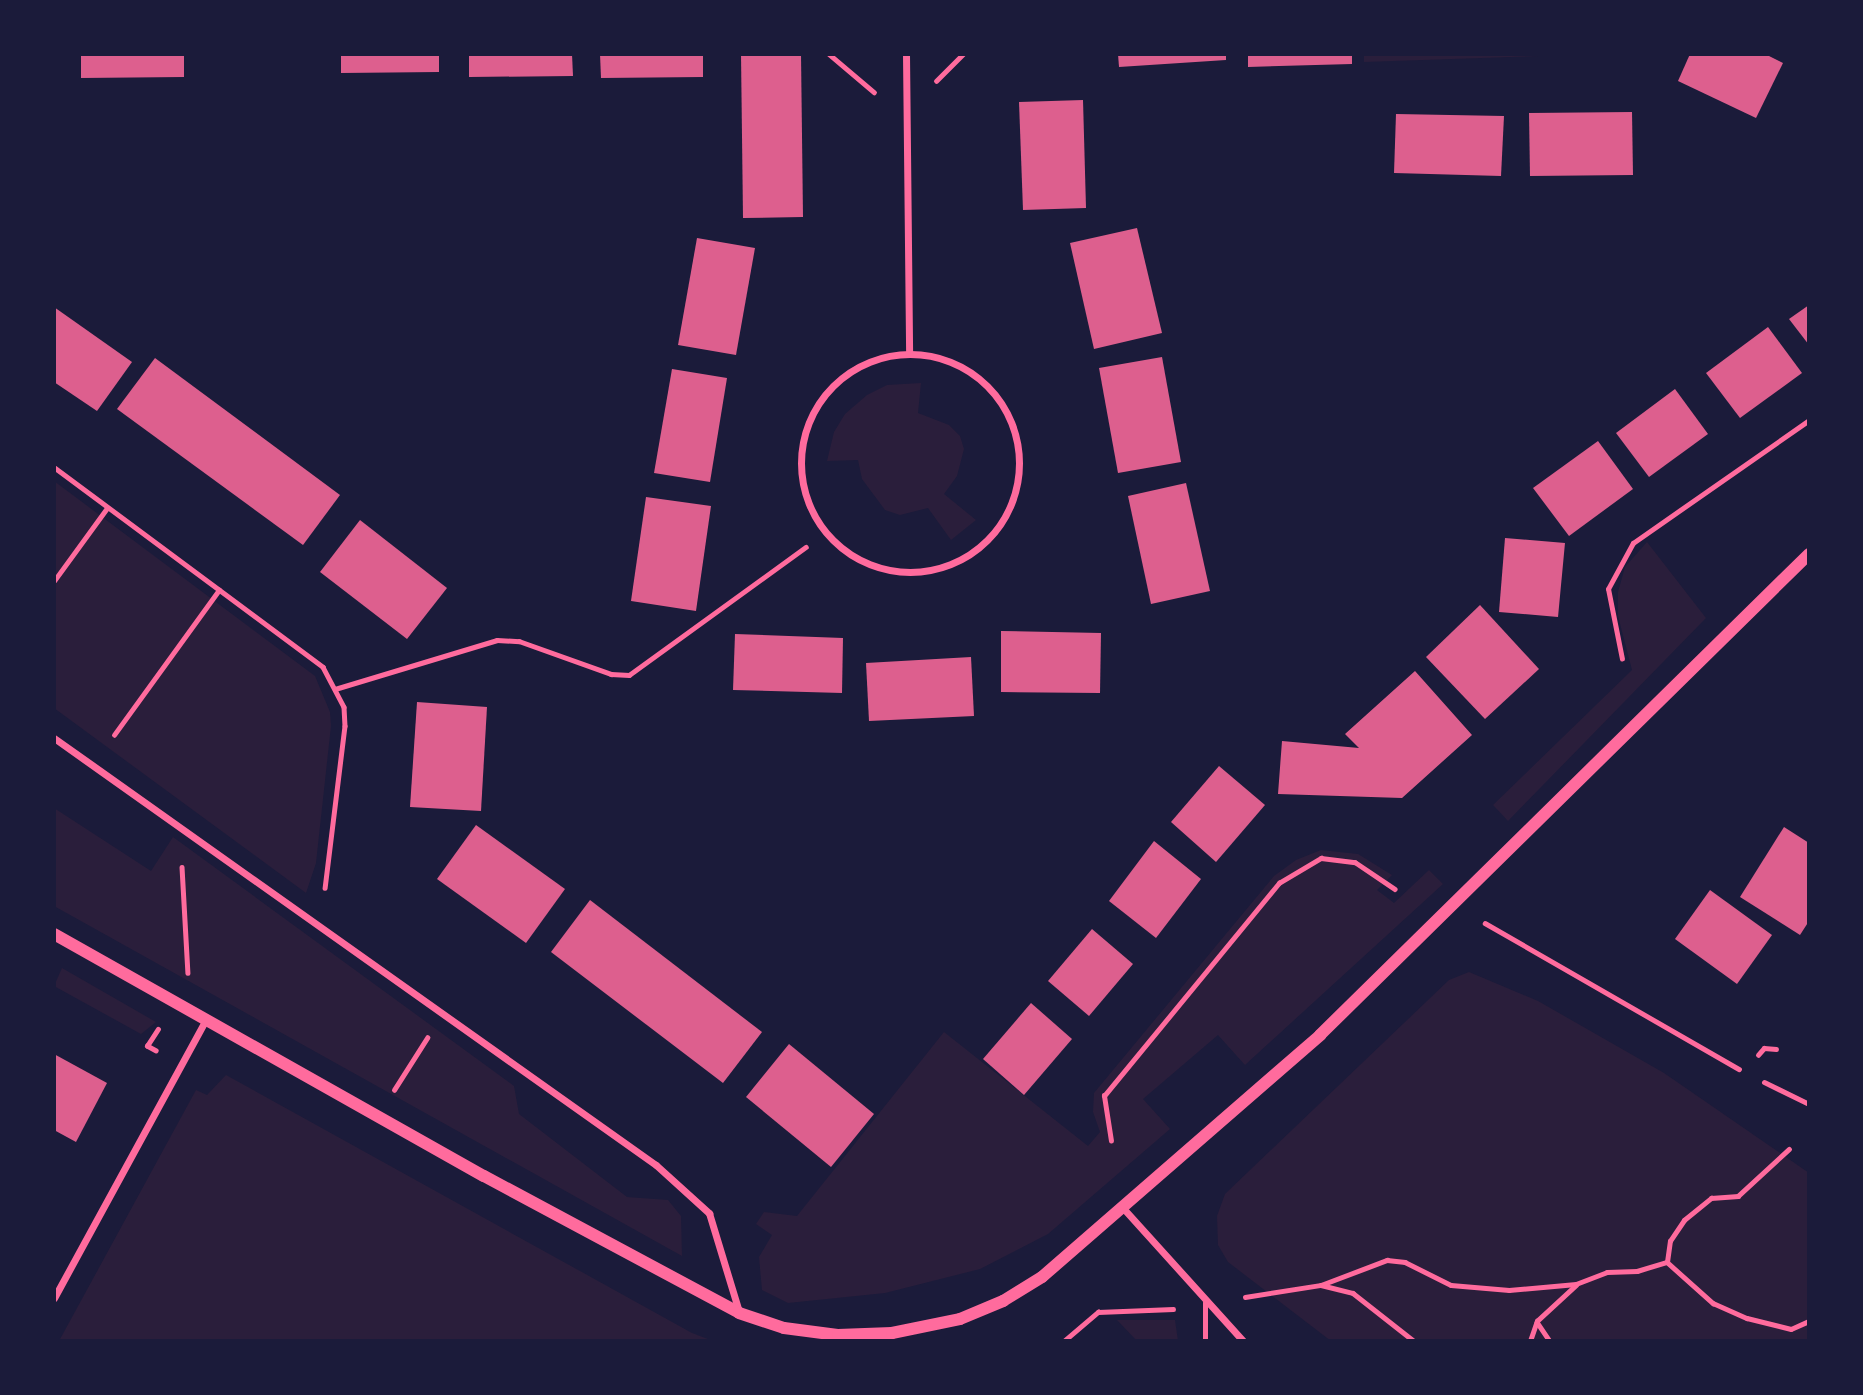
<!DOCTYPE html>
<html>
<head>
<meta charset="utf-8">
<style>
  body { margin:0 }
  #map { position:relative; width:1863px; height:1395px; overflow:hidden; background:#1b1b3a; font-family:"PT Sans Narrow",sans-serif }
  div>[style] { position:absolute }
  .green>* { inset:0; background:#2a1e3b }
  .building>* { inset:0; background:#dd5f8e }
  .path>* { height:4.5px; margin:-2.25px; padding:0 2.25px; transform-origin:2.25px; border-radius:2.25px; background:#ff6b9d }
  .service>* { height:5px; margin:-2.5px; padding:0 2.5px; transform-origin:2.5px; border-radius:2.5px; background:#ff6b9d }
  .minor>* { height:7px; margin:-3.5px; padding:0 3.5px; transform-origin:3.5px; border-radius:3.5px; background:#ff6b9d }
  .minor>.ring { margin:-3.5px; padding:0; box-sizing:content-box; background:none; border:7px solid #ff6b9d; border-radius:50% }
  .tertiary>* { height:12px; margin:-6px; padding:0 6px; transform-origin:6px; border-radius:6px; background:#ff6b9d }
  span { translate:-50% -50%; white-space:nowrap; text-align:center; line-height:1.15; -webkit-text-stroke:7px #1b1b3a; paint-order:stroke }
  .frame { position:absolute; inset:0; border:56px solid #1b1b3a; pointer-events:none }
</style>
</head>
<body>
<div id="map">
  <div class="green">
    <div style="clip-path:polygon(1364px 54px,1601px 54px,1364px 62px)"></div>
    <div style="clip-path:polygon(921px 383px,918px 413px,949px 425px,960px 436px,964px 449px,957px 476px,944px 494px,976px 520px,951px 540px,928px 508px,900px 515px,885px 510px,862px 479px,858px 460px,827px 461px,834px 432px,845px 414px,867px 395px,887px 385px)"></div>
    <div style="clip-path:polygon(54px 481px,315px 676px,330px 712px,331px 726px,316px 863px,306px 893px,54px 708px)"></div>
    <div style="clip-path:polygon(1647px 542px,1706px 618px,1508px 821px,1493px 805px,1632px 670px,1618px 616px,1618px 592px,1625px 567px)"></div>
    <div style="clip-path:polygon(54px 808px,151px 871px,173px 837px,514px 1086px,519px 1114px,627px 1197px,668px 1200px,681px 1216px,682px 1256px,54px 906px)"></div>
    <div style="clip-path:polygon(1321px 850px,1358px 854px,1392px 875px,1377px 890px,1394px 903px,1429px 870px,1443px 884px,1245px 1065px,1218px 1035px,1143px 1099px,1170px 1129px,1048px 1234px,980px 1269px,885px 1293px,788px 1303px,762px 1290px,759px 1257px,772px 1235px,756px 1224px,764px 1212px,797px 1216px,944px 1032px,1088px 1146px,1100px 1132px,1093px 1112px,1094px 1093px,1274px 876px,1296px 860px)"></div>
    <div style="clip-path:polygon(62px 968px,156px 1022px,141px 1034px,54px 986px)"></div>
    <div style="clip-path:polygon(1469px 972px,1538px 1001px,1664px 1073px,1809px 1173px,1809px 1341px,1331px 1341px,1228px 1262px,1218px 1245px,1217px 1216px,1225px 1194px,1449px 980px)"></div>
    <div style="clip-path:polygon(226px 1075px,692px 1333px,713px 1341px,59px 1341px,196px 1090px,207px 1095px)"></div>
    <div style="clip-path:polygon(1117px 1320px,1175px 1320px,1178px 1341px,1137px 1341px)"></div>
  </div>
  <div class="building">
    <div style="clip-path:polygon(81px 54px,184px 54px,184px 77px,81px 78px)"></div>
    <div style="clip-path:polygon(341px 54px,439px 54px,439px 72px,341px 73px)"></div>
    <div style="clip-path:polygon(469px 54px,572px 54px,573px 76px,469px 77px)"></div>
    <div style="clip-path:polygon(600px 54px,703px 54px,703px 77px,601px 78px)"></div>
    <div style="clip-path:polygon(741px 54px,801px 54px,803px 217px,743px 218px)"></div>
    <div style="clip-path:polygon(1118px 54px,1226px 54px,1226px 60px,1119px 67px)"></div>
    <div style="clip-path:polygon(1248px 54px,1352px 54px,1352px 64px,1248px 67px)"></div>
    <div style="clip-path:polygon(1690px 54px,1765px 54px,1783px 63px,1756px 118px,1678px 81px)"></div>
    <div style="clip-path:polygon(1083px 100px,1086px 208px,1023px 210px,1019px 102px)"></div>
    <div style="clip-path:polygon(1632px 112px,1633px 175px,1530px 176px,1529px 113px)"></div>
    <div style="clip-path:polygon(1396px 114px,1504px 116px,1501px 176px,1394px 173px)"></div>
    <div style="clip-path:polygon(1137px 228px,1162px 333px,1094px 349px,1070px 243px)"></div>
    <div style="clip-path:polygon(697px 238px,755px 248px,736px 355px,678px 345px)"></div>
    <div style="clip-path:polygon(1809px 305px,1809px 345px,1789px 319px)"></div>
    <div style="clip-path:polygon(54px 307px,132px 362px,97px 411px,54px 382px)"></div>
    <div style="clip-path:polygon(1768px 327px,1802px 373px,1740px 418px,1706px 373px)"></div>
    <div style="clip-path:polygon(1162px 357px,1181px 462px,1118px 473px,1099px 368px)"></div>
    <div style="clip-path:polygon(155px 358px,340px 495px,303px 545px,117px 409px)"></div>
    <div style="clip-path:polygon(672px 369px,727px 378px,710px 482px,654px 473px)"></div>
    <div style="clip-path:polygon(1675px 389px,1708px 434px,1649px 477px,1616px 433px)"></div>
    <div style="clip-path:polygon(1598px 441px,1633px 489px,1569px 536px,1533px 488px)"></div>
    <div style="clip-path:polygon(1186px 483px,1210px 591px,1151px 604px,1128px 496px)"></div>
    <div style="clip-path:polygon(646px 497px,711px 506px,696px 611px,631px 601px)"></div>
    <div style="clip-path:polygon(360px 520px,447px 588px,407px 639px,320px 572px)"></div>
    <div style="clip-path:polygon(1505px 538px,1565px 543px,1558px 617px,1499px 612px)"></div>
    <div style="clip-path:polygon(1480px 605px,1539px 669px,1485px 719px,1426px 657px)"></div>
    <div style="clip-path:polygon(1001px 631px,1101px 633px,1100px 693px,1001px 692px)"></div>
    <div style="clip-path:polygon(735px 634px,843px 638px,842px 693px,733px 690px)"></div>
    <div style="clip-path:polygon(971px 657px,974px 716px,869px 721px,866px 663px)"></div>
    <div style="clip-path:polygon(1415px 671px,1472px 735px,1402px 798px,1278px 794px,1282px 741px,1359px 748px,1345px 734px)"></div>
    <div style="clip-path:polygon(417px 702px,487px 707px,481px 811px,410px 807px)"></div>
    <div style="clip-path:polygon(1219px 766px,1265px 805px,1216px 862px,1171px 822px)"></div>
    <div style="clip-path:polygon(476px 825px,565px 889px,526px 943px,437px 879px)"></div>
    <div style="clip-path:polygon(1784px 827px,1809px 843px,1809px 921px,1800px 935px,1740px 897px)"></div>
    <div style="clip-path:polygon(1154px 841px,1201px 879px,1156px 938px,1109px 901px)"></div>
    <div style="clip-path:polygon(1710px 890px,1772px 935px,1737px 984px,1675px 939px)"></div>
    <div style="clip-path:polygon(590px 900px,762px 1032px,723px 1083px,551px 952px)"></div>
    <div style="clip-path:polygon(1092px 929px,1133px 964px,1089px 1016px,1048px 981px)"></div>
    <div style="clip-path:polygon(1031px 1003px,1072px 1039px,1024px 1095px,983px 1059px)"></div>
    <div style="clip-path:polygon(789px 1044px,874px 1114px,831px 1167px,746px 1097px)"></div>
    <div style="clip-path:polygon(54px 1054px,107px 1083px,76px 1142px,54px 1130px)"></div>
  </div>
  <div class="path">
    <div style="left:829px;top:54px;width:59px;rotate:40.2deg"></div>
    <div style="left:936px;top:81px;width:38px;rotate:-45deg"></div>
    <div style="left:54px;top:467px;width:335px;rotate:36.6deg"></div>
    <div style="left:323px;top:667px;width:45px;rotate:62.3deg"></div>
    <div style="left:344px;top:707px;width:19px;rotate:87deg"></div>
    <div style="left:345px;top:726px;width:163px;rotate:97deg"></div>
    <div style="left:54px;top:581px;width:90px;rotate:-54deg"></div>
    <div style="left:1622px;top:659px;width:71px;rotate:-101.3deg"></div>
    <div style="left:1608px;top:589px;width:52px;rotate:-61.5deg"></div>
    <div style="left:1633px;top:543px;width:215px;rotate:-34.9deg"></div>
    <div style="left:335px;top:689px;width:169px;rotate:-16.8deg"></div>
    <div style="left:497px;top:640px;width:22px;rotate:3deg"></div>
    <div style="left:519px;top:641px;width:98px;rotate:19.7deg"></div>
    <div style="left:611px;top:674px;width:18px;rotate:3deg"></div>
    <div style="left:629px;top:675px;width:218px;rotate:-35.9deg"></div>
    <div style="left:114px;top:735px;width:179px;rotate:-54.1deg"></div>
    <div style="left:182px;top:867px;width:106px;rotate:86.8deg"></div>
    <div style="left:1485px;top:923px;width:293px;rotate:29.9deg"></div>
    <div style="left:156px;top:1051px;width:10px;rotate:-151deg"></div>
    <div style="left:147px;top:1046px;width:20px;rotate:-57deg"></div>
    <div style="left:1758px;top:1055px;width:9px;rotate:-49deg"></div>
    <div style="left:1764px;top:1048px;width:12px;rotate:5deg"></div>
    <div style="left:394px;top:1090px;width:62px;rotate:-57.6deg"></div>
    <div style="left:1111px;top:1141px;width:46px;rotate:-98.8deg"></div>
    <div style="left:1104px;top:1096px;width:276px;rotate:-50.6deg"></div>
    <div style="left:1279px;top:883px;width:49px;rotate:-30.8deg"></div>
    <div style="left:1321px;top:858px;width:34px;rotate:7deg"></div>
    <div style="left:1355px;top:862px;width:48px;rotate:34deg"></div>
    <div style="left:1667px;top:1262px;width:21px;rotate:-82deg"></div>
    <div style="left:1670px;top:1241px;width:25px;rotate:-56deg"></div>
    <div style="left:1684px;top:1220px;width:35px;rotate:-39deg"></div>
    <div style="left:1711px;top:1198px;width:27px;rotate:-4deg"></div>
    <div style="left:1738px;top:1196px;width:69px;rotate:-42.7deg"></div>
    <div style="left:1321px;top:1285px;width:71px;rotate:-20.7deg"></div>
    <div style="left:1387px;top:1260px;width:18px;rotate:6deg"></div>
    <div style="left:1405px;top:1262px;width:51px;rotate:26.6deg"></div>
    <div style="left:1451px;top:1285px;width:58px;rotate:4.9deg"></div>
    <div style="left:1509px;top:1290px;width:67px;rotate:-5.1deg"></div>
    <div style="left:1576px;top:1284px;width:33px;rotate:-21deg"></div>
    <div style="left:1607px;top:1272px;width:30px;rotate:-2deg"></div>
    <div style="left:1637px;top:1271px;width:31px;rotate:-17deg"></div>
    <div style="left:1667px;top:1262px;width:62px;rotate:41.7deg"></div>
    <div style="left:1713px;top:1303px;width:37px;rotate:24deg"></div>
    <div style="left:1747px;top:1318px;width:45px;rotate:14deg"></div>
    <div style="left:1791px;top:1329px;width:20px;rotate:-24deg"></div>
    <div style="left:1245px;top:1297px;width:77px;rotate:-9deg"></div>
    <div style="left:1321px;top:1285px;width:33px;rotate:14deg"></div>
    <div style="left:1353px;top:1293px;width:78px;rotate:38.2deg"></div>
    <div style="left:1537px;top:1322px;width:23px;rotate:56deg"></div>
    <div style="left:1064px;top:1341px;width:45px;rotate:-40.5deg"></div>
    <div style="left:1098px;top:1312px;width:75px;rotate:-2.3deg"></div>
    <div style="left:1530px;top:1341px;width:21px;rotate:-71deg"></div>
    <div style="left:1537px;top:1321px;width:53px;rotate:-42.7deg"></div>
  </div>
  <div class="service">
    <div style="left:1764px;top:1082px;width:50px;rotate:26.1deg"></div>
    <div style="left:1205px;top:1341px;width:39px;rotate:-90deg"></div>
  </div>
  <div class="minor">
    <div style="left:906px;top:54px;width:300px;rotate:89.4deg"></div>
    <div class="ring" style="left:801px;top:354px;width:211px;height:211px"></div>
    <div style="left:54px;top:738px;width:738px;rotate:35.35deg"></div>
    <div style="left:656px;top:1165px;width:72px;rotate:42.2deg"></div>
    <div style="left:709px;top:1213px;width:103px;rotate:73.1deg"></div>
    <div style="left:1123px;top:1208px;width:179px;rotate:47.9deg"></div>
    <div style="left:54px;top:1298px;width:318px;rotate:-61.4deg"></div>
  </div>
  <div class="tertiary">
    <div style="left:54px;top:934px;width:493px;rotate:29.4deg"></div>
    <div style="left:484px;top:1176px;width:289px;rotate:28.2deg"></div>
    <div style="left:739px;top:1313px;width:47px;rotate:18.4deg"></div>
    <div style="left:784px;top:1328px;width:54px;rotate:7.4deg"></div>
    <div style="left:838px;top:1335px;width:54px;rotate:-2.1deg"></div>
    <div style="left:892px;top:1333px;width:69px;rotate:-11.6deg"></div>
    <div style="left:960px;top:1319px;width:47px;rotate:-22.7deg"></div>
    <div style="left:1003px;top:1301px;width:46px;rotate:-31.6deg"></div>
    <div style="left:1042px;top:1277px;width:369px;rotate:-41deg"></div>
    <div style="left:1320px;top:1035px;width:686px;rotate:-44.53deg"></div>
  </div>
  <div class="frame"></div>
</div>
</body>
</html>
